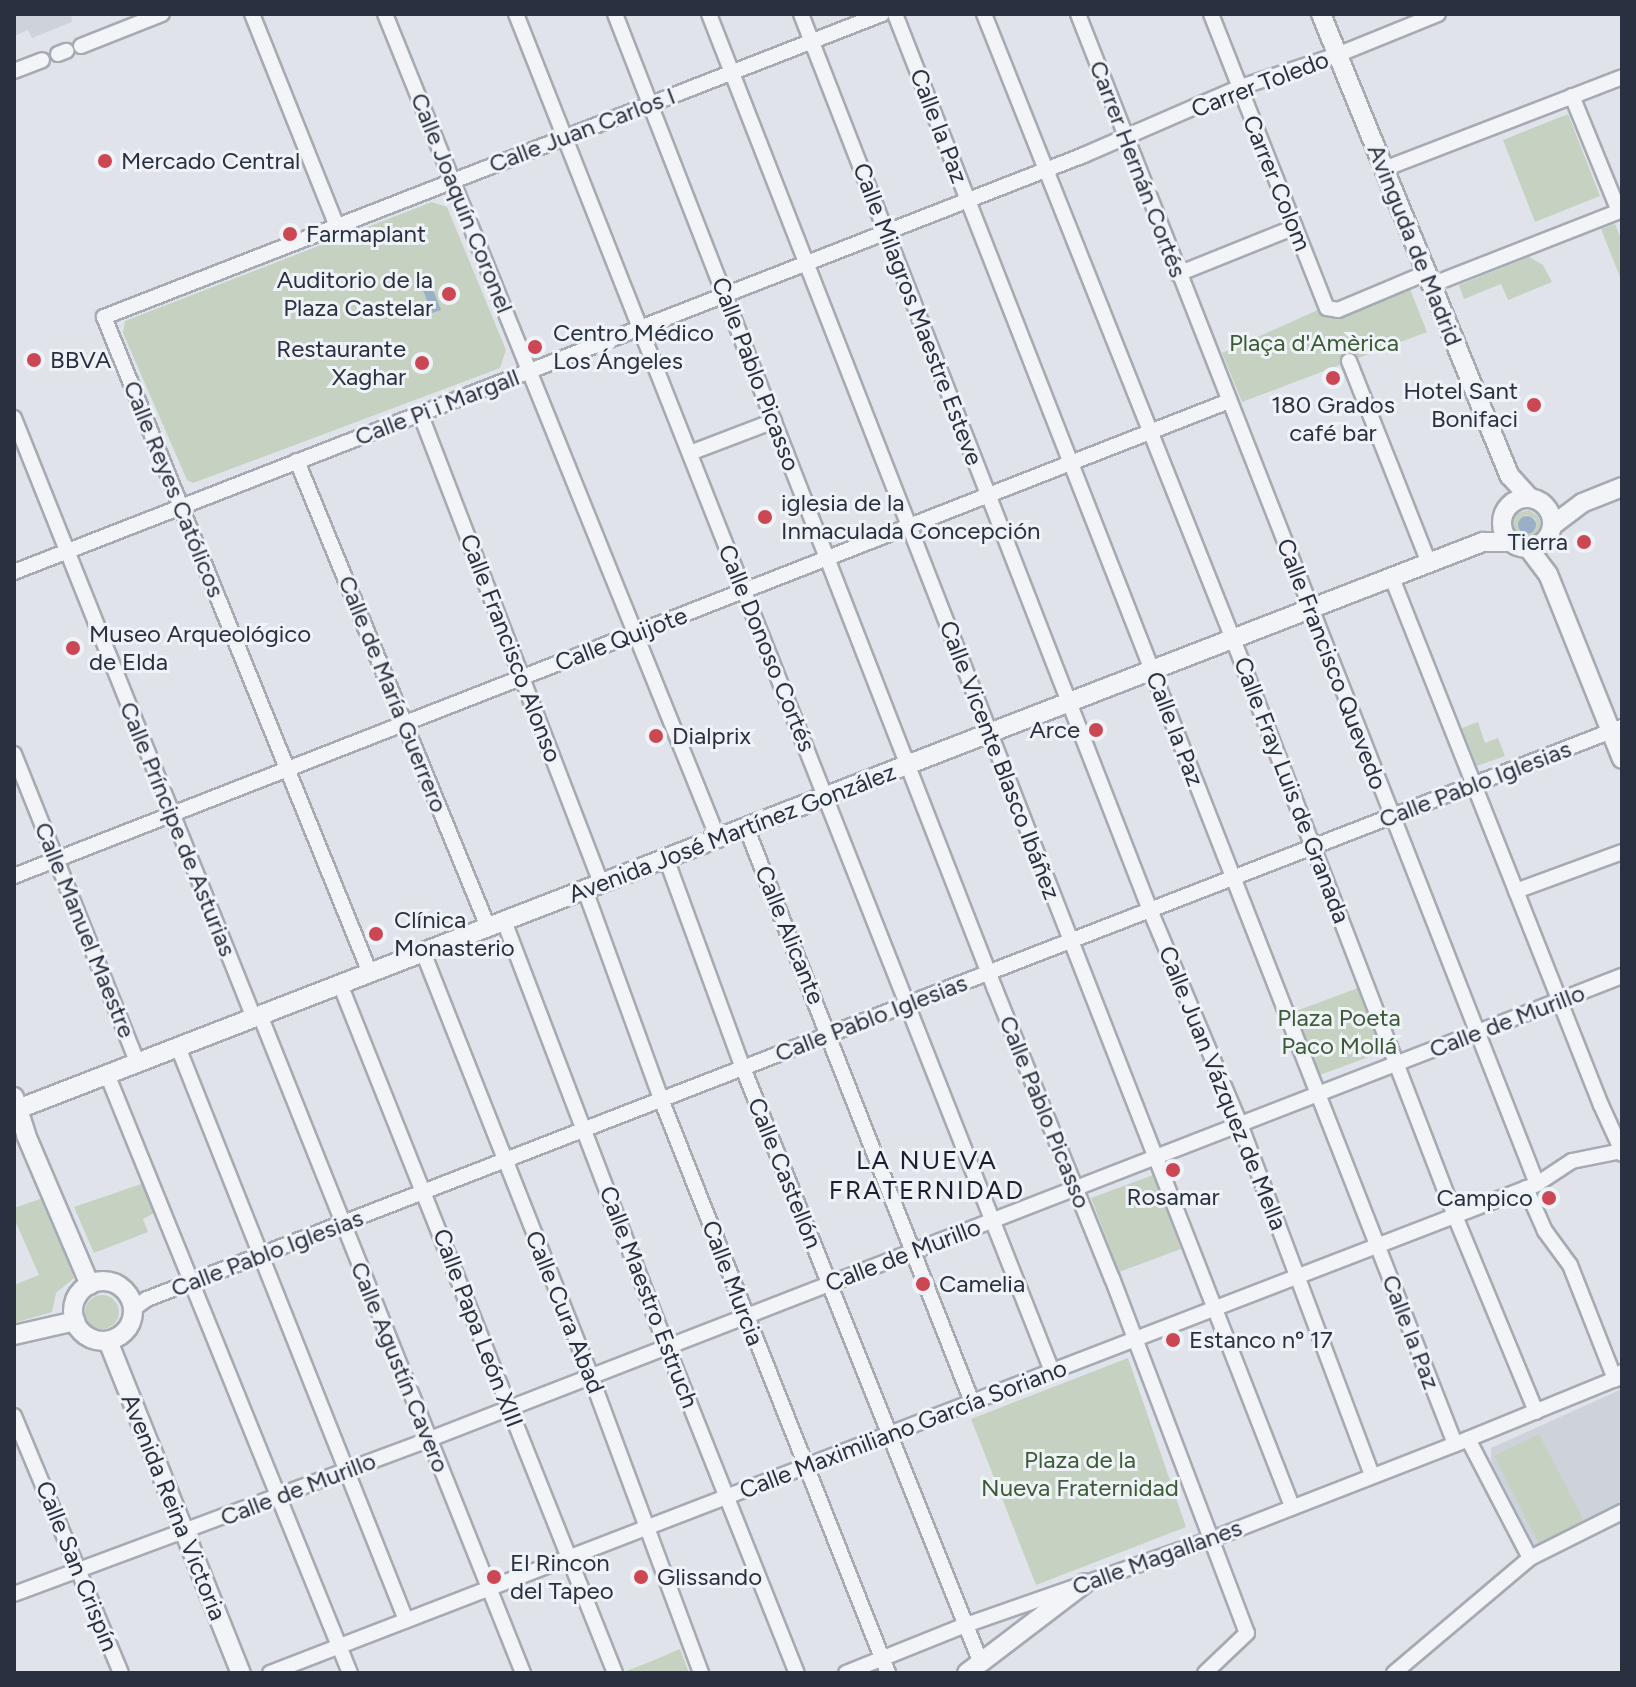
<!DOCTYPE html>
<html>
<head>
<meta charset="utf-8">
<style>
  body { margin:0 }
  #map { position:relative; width:1636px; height:1687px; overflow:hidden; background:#e0e3e9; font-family:Figtree,sans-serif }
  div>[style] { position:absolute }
  .built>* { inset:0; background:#ced2db }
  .green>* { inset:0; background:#c5d2c1 }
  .round { border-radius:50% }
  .water>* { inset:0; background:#9cafc8 }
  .roads { filter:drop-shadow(2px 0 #a5aab3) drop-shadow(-2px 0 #a5aab3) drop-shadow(0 2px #a5aab3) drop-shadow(0 -2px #a5aab3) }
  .minor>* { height:14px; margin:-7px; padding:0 7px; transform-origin:7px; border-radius:7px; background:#f3f4f7 }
  .tertiary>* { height:18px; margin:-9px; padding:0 9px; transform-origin:9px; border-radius:9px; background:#f3f4f7 }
  .tertiary>.ring { margin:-9px; padding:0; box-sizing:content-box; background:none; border:18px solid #f3f4f7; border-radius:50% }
  .dots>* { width:22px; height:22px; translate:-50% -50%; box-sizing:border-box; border:4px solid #eff2f6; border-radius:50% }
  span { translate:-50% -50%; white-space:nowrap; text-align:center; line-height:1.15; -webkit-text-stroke:6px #eff2f6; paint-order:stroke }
  .street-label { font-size:24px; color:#293040 }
  .poi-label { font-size:24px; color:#293040 }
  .left { translate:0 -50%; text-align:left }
  .right { translate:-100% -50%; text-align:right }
  .park-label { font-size:24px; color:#3b5b36 }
  .neighbourhood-label { font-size:26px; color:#1b2131; letter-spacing:2px }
  .frame { position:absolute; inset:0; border:16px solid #293040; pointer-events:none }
</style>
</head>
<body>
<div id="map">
  <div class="built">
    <div style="clip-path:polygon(14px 14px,71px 14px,72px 22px,32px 38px,28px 30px,14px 36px)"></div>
    <div style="clip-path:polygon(1622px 1389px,1622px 1505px,1542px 1545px,1534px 1545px,1491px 1461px,1491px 1448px)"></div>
  </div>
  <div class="green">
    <div style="clip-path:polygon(1568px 114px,1600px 196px,1535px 222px,1503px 140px)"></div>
    <div style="clip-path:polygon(432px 202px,447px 207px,506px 350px,500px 368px,193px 483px,187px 480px,123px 333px,125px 321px)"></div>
    <div style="clip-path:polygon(1615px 224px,1622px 241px,1622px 282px,1601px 229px)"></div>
    <div style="clip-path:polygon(1529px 257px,1543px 265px,1552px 282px,1508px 300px,1501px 284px,1464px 299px,1459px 285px)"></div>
    <div style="clip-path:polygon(1410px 289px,1427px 332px,1242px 402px,1222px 353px,1320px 309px,1337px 319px)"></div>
    <div style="clip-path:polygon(evenodd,1529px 510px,1538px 516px,1542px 526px,1536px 536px,1525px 539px,1515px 534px,1512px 523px,1518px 513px,1529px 510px,1526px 515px,1535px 519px,1535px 529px,1528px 534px,1517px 525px,1526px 515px)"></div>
    <div style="clip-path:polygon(1478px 722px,1485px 743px,1498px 738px,1505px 756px,1477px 766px,1462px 728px)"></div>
    <div style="clip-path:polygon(1358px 988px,1382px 1052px,1320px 1075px,1296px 1011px)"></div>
    <div style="clip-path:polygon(1153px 1175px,1181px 1249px,1119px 1272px,1091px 1198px)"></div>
    <div style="clip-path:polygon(144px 1183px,154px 1213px,143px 1219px,148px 1232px,94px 1253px,74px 1207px)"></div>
    <div style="clip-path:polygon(43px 1198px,74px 1278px,56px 1293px,52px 1312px,14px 1323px,14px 1285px,39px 1275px,14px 1218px,14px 1208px)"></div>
    <div class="round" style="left:85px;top:1295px;width:34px;height:34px"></div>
    <div style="clip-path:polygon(1128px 1358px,1186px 1527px,1036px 1585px,971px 1419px)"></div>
    <div style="clip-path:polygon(1539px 1434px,1584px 1521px,1539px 1544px,1494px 1456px)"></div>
    <div style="clip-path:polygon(680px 1649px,689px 1673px,621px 1673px,652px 1661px)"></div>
  </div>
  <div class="water">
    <div style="clip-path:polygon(430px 282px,441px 310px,432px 313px,421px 285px)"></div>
    <div class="round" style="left:1518px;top:516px;width:18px;height:18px"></div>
  </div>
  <div class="roads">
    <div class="minor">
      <div style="left:252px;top:14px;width:228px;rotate:68.2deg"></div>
      <div style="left:385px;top:14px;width:889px;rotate:68deg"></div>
      <div style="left:516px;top:14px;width:1459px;rotate:68.45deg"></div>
      <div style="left:615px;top:14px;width:1046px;rotate:68.71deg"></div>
      <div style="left:995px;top:989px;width:312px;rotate:68deg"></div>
      <div style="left:1112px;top:1278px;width:380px;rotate:69.2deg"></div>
      <div style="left:1247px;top:1633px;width:58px;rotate:136.4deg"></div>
      <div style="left:709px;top:14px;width:1602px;rotate:68.66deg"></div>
      <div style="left:801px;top:14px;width:962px;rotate:68.72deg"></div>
      <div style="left:1150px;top:910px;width:232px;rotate:67.2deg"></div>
      <div style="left:1240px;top:1124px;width:375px;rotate:69.4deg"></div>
      <div style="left:895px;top:14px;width:1536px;rotate:68.61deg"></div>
      <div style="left:984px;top:14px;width:673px;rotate:68.28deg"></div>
      <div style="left:1233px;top:639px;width:618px;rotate:68.96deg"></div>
      <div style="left:1455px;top:1216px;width:212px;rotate:67.5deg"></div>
      <div style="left:1078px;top:14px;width:1257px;rotate:68.58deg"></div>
      <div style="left:1211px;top:14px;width:316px;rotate:68.5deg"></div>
      <div style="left:1327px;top:308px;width:11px;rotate:10deg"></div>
      <div style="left:1338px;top:310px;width:95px;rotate:-22.8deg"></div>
      <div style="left:81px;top:46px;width:87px;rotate:-21.6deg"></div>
      <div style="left:58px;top:54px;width:9px;rotate:-21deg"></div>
      <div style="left:14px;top:71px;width:30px;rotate:-21deg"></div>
      <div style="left:1572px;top:96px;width:124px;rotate:67.8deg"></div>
      <div style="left:1384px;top:169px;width:255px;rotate:-21.1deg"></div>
      <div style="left:1178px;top:274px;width:126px;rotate:-21.9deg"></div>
      <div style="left:1431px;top:285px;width:205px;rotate:-21.4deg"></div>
      <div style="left:1349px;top:361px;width:217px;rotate:68.4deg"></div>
      <div style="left:420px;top:413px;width:504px;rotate:68.94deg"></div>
      <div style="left:14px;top:418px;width:646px;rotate:68.2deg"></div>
      <div style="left:690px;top:453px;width:90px;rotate:-20.9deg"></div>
      <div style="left:297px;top:461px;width:504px;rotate:67.71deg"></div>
      <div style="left:14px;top:572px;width:1148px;rotate:-21.29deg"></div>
      <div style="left:1084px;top:155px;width:168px;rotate:-23.5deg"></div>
      <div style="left:1238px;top:88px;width:104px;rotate:-18.4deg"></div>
      <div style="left:1337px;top:55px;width:109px;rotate:-22.1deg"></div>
      <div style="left:1392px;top:578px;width:567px;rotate:68.37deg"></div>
      <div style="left:1601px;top:1105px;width:51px;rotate:65.5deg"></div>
      <div style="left:14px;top:754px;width:332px;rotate:68.2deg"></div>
      <div style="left:746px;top:827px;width:618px;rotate:68.54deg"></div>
      <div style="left:666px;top:858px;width:224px;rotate:69.9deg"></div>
      <div style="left:743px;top:1068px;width:641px;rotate:68.2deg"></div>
      <div style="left:14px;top:876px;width:1305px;rotate:-21.35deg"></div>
      <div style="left:585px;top:890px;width:222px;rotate:70deg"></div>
      <div style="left:661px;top:1099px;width:617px;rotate:68.42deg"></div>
      <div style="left:1516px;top:891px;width:113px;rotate:-20.2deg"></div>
      <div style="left:504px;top:921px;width:456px;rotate:69.1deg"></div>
      <div style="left:667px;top:1347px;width:351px;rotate:68.3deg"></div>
      <div style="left:423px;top:952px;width:457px;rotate:68.4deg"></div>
      <div style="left:591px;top:1377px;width:316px;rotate:69.6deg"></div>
      <div style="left:370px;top:973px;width:708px;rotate:-112.07deg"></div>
      <div style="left:104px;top:317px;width:835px;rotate:-21.28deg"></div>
      <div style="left:340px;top:984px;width:742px;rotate:68.24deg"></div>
      <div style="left:260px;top:1015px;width:709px;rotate:68.21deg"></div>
      <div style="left:178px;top:1047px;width:617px;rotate:68.3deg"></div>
      <div style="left:107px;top:1074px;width:646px;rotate:67.92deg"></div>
      <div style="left:1526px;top:1188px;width:47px;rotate:66.2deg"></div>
      <div style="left:1545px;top:1231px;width:42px;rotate:53.7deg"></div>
      <div style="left:1570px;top:1265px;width:123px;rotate:68.5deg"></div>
      <div style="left:133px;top:1309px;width:17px;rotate:-36deg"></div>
      <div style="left:147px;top:1299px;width:1582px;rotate:-21.2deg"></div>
      <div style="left:14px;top:1416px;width:278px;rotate:67.4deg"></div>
      <div style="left:1468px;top:1439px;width:134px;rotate:62.5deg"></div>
      <div style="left:14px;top:1594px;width:444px;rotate:-20.4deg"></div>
      <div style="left:430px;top:1439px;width:1279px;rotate:-21.23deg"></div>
      <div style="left:270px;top:1673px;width:1358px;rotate:-21.1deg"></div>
      <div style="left:1537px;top:1184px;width:42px;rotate:-33.3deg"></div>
      <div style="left:1572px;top:1161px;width:50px;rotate:-11.5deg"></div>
      <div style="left:1621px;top:1151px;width:3px;rotate:72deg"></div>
      <div style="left:846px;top:1673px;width:126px;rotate:-21.9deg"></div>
      <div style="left:963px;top:1626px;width:264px;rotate:-19.3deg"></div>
      <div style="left:1212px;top:1539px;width:275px;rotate:-21.3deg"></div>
      <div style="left:1468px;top:1439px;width:159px;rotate:-22.2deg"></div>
      <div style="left:1615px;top:1379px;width:10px;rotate:-45deg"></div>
      <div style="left:1394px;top:1673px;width:178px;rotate:-40.2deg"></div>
      <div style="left:1530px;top:1558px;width:103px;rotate:-26.6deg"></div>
    </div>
    <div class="tertiary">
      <div style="left:1321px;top:14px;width:499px;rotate:67.8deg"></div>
      <div style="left:1510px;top:476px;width:28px;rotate:48deg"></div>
      <div class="ring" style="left:1502px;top:498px;width:32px;height:32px"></div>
      <div style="left:1553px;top:525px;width:36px;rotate:-37deg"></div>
      <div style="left:1582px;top:503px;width:43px;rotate:-21.8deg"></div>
      <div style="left:1529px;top:549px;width:31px;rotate:53deg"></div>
      <div style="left:1548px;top:574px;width:199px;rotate:68.2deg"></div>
      <div style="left:14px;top:1097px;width:40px;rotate:72deg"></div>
      <div style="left:26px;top:1135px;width:163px;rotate:66.9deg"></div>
      <div style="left:18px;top:1109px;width:1571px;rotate:-21.16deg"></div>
      <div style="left:1483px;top:542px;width:27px"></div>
      <div class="ring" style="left:73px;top:1281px;width:42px;height:42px"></div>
      <div style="left:14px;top:1335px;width:63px;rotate:-12.9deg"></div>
      <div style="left:108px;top:1341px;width:358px;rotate:68.2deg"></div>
      <div style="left:967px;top:1673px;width:148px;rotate:-37.3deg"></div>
    </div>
  </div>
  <div class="dots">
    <div style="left:105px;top:161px;background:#cc4754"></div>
    <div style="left:290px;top:234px;background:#cc4754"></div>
    <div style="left:449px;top:294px;background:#cc4754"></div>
    <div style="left:535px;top:347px;background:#cc4754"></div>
    <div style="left:34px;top:360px;background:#cc4754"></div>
    <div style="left:422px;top:363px;background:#cc4754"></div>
    <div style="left:1333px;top:378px;background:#cc4754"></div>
    <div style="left:1534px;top:405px;background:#cc4754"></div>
    <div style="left:765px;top:517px;background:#cc4754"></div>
    <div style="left:1584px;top:542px;background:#cc4754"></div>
    <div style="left:73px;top:648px;background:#cc4754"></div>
    <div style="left:1096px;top:730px;background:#cc4754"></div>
    <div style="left:656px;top:736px;background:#cc4754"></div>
    <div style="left:376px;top:934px;background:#cc4754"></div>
    <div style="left:1173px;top:1170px;background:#cc4754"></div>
    <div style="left:1549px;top:1198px;background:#cc4754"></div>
    <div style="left:923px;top:1284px;background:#cc4754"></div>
    <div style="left:1173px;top:1340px;background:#cc4754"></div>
    <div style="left:494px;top:1577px;background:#cc4754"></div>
    <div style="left:641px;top:1577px;background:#cc4754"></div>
  </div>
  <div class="street-label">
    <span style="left:1260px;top:84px;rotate:-21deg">Carrer Toledo</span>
    <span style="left:939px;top:126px;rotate:69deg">Calle la Paz</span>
    <span style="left:582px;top:130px;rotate:-21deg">Calle Juan Carlos I</span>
    <span style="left:1138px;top:169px;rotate:69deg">Carrer Hernán Cortés</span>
    <span style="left:1277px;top:183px;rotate:68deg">Carrer Colom</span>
    <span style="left:462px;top:203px;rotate:68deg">Calle Joaquín Coronel</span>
    <span style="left:1415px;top:245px;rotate:68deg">Avinguda de Madrid</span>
    <span style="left:918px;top:314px;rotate:69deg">Calle Milagros Maestre Esteve</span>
    <span style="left:756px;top:374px;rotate:69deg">Calle Pablo Picasso</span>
    <span style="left:437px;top:407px;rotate:-21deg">Calle Pi i Margall</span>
    <span style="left:174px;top:489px;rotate:68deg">Calle Reyes Católicos</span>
    <span style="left:621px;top:639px;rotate:-21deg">Calle Quijote</span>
    <span style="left:511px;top:648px;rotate:69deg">Calle Francisco Alonso</span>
    <span style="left:767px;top:648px;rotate:68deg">Calle Donoso Cortés</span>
    <span style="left:1332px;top:664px;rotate:69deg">Calle Francisco Quevedo</span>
    <span style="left:393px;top:694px;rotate:68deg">Calle de María Guerrero</span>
    <span style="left:1175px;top:729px;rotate:69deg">Calle la Paz</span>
    <span style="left:1000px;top:760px;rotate:69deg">Calle Vicente Blasco Ibáñez</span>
    <span style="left:1475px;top:784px;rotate:-21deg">Calle Pablo Iglesias</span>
    <span style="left:1292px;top:790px;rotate:69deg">Calle Fray Luis de Granada</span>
    <span style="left:178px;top:829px;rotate:68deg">Calle Príncipe de Asturias</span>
    <span style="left:732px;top:833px;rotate:-21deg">Avenida José Martínez González</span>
    <span style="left:85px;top:930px;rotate:68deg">Calle Manuel Maestre</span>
    <span style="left:790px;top:935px;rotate:68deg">Calle Alicante</span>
    <span style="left:871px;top:1018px;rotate:-21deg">Calle Pablo Iglesias</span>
    <span style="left:1507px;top:1021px;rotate:-21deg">Calle de Murillo</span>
    <span style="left:1223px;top:1088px;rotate:68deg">Calle Juan Vázquez de Mella</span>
    <span style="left:1045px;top:1112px;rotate:68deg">Calle Pablo Picasso</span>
    <span style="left:785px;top:1173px;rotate:68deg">Calle Castellón</span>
    <span style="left:267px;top:1253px;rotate:-21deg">Calle Pablo Iglesias</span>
    <span style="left:903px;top:1255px;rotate:-21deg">Calle de Murillo</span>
    <span style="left:733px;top:1283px;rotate:69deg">Calle Murcia</span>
    <span style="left:649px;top:1297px;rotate:69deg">Calle Maestro Estruch</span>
    <span style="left:565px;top:1312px;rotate:68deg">Calle Cura Abad</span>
    <span style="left:478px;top:1328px;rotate:69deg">Calle Papa León XIII</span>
    <span style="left:1411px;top:1332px;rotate:69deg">Calle la Paz</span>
    <span style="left:400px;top:1367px;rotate:68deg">Calle Agustín Cavero</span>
    <span style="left:903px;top:1429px;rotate:-21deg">Calle Maximiliano García Soriano</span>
    <span style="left:298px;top:1489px;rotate:-21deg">Calle de Murillo</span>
    <span style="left:174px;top:1507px;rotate:68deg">Avenida Reina Victoria</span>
    <span style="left:1157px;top:1557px;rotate:-20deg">Calle Magallanes</span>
    <span style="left:77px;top:1566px;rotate:68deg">Calle San Crispín</span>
  </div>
  <div class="poi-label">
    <span class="left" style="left:121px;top:161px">Mercado Central</span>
    <span class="left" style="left:306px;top:234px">Farmaplant</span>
    <span class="right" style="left:433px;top:294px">Auditorio de la<br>Plaza Castelar</span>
    <span class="left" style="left:553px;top:347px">Centro Médico<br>Los Ángeles</span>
    <span class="right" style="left:406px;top:363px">Restaurante<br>Xaghar</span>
    <span class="left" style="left:50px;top:360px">BBVA</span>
    <span class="right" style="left:1518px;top:405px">Hotel Sant<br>Bonifaci</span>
    <span style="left:1333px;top:419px">180 Grados<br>café bar</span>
    <span class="left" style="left:781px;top:517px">iglesia de la<br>Inmaculada Concepción</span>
    <span class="right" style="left:1568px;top:542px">Tierra</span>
    <span class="left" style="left:89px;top:648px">Museo Arqueológico<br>de Elda</span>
    <span class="right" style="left:1080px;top:730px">Arce</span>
    <span class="left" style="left:672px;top:736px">Dialprix</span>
    <span class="left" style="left:394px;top:934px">Clínica<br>Monasterio</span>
    <span style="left:1173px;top:1197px">Rosamar</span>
    <span class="right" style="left:1533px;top:1198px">Campico</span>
    <span class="left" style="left:939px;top:1284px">Camelia</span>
    <span class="left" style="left:1189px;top:1340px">Estanco nº 17</span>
    <span class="left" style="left:510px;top:1577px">El Rincon<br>del Tapeo</span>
    <span class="left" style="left:657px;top:1577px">Glissando</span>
  </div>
  <div class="park-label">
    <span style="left:1314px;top:343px">Plaça d'Amèrica</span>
    <span style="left:1339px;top:1032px">Plaza Poeta<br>Paco Mollá</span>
    <span style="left:1080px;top:1474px">Plaza de la<br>Nueva Fraternidad</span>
  </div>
  <div class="neighbourhood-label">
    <span style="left:927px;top:1176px">LA NUEVA<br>FRATERNIDAD</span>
  </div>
  <div class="frame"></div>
</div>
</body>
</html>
